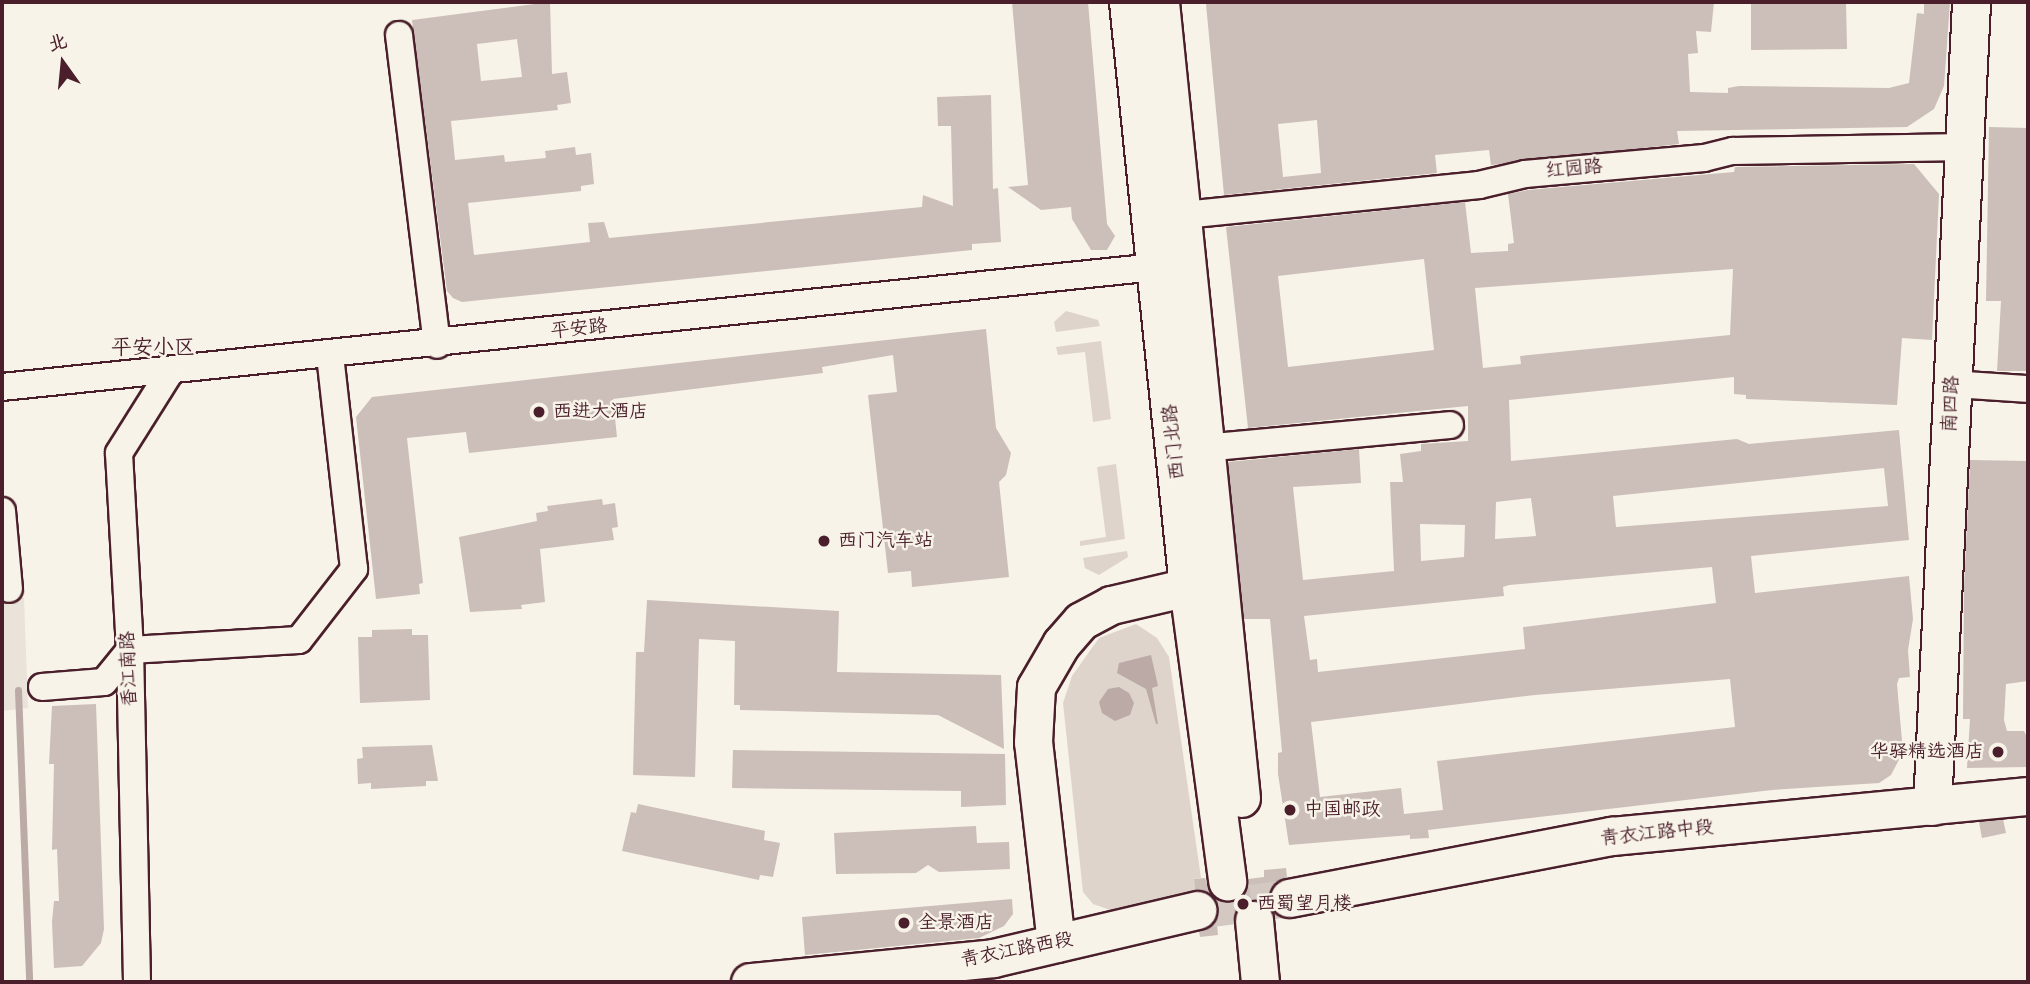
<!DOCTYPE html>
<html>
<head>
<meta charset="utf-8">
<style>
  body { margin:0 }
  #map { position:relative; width:2030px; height:984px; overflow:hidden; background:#f7f3e8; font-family:Pangolin,"LXGW WenKai TC",sans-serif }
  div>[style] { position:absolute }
  .built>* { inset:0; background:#eae3da }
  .green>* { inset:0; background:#ded4cc }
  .water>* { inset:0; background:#bcaaa7 }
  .stream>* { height:7px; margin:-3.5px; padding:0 3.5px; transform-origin:3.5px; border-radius:3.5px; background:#bcaaa7 }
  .building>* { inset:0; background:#ccbfb9 }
  .secondary-tunnel>* { height:37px; margin-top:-18.5px; transform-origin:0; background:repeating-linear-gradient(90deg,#d4c9c2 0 37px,transparent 0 55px) }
  .roads { filter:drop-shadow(2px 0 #4a1f2b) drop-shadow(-2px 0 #4a1f2b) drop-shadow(0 2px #4a1f2b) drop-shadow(0 -2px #4a1f2b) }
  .street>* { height:26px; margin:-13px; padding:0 13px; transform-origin:13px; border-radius:13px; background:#f7f3e8 }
  .secondary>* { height:37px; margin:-18.5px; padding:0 18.5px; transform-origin:18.5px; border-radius:18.5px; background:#f7f3e8 }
  .dots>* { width:19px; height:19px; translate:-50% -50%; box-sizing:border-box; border:4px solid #f7f3e8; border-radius:50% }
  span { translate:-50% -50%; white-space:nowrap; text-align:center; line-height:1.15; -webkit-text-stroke:5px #f7f3e8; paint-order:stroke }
  .street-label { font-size:19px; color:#4a1f2b }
  .poi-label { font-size:19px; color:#4a1f2b }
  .left { translate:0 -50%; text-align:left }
  .right { translate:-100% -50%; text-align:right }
  .neighbourhood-label { font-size:21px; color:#4a1f2b }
  .frame { position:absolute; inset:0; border:4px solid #4a1f2b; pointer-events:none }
  .north { position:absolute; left:28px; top:28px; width:70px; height:70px; -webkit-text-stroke:5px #f7f3e8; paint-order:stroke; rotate:345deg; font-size:19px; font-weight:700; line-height:28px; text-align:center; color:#4a1f2b }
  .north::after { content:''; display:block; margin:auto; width:24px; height:32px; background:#4a1f2b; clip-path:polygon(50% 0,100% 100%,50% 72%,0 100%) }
</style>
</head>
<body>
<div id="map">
  <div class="built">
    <div style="clip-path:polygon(24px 598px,28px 708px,2px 711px,2px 600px)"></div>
  </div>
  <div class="green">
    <div style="clip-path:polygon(1066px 311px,1098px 320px,1100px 326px,1056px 332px,1054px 322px)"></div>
    <div style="clip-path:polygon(1101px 341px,1111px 419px,1093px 422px,1085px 352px,1058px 355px,1056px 347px)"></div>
    <div style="clip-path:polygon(1116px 464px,1125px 539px,1080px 546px,1080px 541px,1106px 537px,1097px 467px)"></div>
    <div style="clip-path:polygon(1127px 551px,1128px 557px,1099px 575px,1085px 568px,1083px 558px)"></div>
    <div style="clip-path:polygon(1136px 624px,1157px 638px,1169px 657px,1201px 878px,1194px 879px,1196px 898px,1113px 911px,1093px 904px,1083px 892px,1063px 703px,1072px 676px,1099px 638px)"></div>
  </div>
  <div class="water">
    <div style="clip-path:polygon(1151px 655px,1158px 686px,1152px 688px,1158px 724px,1156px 724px,1146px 689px,1117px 673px,1119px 663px)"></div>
    <div style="clip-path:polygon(1119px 687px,1129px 693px,1134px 703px,1130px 715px,1115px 721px,1102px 713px,1099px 702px,1108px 689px)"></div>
  </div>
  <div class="stream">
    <div style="left:18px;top:690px;width:292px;rotate:87.8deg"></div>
  </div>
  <div class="building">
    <div style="clip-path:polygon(evenodd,550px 2px,552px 74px,567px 72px,571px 103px,557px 105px,558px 110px,451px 121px,455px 160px,504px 155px,505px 162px,546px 158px,545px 151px,575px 147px,576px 155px,591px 153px,594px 184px,581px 186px,581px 191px,468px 203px,474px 255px,590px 242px,588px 223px,604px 222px,609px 238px,922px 207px,923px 195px,953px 206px,951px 126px,938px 126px,937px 97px,991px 95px,993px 189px,998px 188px,1001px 242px,972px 244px,972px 250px,462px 302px,453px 298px,447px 291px,412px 20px,550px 2px,517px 39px,522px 77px,481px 81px,477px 44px,517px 39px)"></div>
    <div style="clip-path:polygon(1012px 2px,1088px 2px,1107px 224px,1115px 236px,1107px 250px,1091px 250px,1072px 219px,1071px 207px,1041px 210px,1008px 187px,1028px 185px)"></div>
    <div style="clip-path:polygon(evenodd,1229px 2px,1714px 2px,1711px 32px,1696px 31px,1698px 53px,1688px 54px,1690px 92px,1728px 93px,1728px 88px,1739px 86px,1889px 88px,1909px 83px,1917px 13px,1924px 14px,1924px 2px,1950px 2px,1944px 86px,1934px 109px,1907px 127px,1677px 131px,1679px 144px,1491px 165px,1489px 150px,1435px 155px,1437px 173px,1224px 195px,1206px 4px,1229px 2px,1317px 120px,1321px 173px,1283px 177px,1278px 124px,1317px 120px)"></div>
    <div style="clip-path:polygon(1751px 2px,1846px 2px,1847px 49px,1751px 50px)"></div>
    <div style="clip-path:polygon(1989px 127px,2028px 128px,2028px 371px,1997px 371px,2001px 301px,1986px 301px)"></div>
    <div style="clip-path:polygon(evenodd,1914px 164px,1939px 194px,1932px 340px,1902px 338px,1897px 405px,1746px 399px,1746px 395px,1734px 394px,1734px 377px,1509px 400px,1511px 461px,1737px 439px,1749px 444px,1899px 430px,1909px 540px,1751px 556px,1755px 593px,1909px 576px,1913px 619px,1908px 650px,1910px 677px,1899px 678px,1897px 684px,1903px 752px,1891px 775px,1879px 783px,1772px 790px,1428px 830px,1429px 838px,1410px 839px,1410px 835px,1289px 845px,1278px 774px,1278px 753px,1282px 752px,1270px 619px,1244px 619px,1228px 462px,1359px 449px,1361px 483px,1293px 487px,1303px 580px,1394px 571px,1390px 482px,1403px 482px,1400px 454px,1421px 451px,1421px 444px,1468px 441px,1468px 406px,1248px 428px,1226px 227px,1465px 202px,1471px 253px,1508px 251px,1508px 244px,1514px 243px,1508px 194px,1528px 190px,1734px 172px,1735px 167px,1914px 164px,1424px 259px,1434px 350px,1288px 367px,1278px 276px,1424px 259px,1914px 164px,1733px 269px,1730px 335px,1520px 356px,1521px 364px,1483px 368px,1475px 288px,1733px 269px,1914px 164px,1884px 468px,1888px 506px,1616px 527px,1613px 496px,1884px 468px,1914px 164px,1531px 498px,1536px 536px,1495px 539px,1496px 502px,1531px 498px,1914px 164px,1420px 524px,1465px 525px,1464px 557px,1421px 561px,1420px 524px,1914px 164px,1712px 567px,1716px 603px,1523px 627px,1525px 649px,1318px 672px,1317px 659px,1310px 660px,1304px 616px,1504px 596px,1503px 587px,1509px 585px,1712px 567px,1914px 164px,1730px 679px,1735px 727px,1437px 761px,1443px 810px,1404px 814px,1401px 788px,1320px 797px,1311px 722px,1535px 695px,1730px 679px)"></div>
    <div style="clip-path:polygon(986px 329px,996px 428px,1011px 453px,1006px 475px,999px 482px,1009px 577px,912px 587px,911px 571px,888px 573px,868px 395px,897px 392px,893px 355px,822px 367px,823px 373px,613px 399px,617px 437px,469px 453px,466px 432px,407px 438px,423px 583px,419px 584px,420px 594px,376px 599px,356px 417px,372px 397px)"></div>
    <div style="clip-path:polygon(1970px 460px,2028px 461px,2028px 681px,2006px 684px,2004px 720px,2007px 731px,2024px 731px,2028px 739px,2028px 767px,1967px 768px,1970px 719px,1963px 719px,1964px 587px)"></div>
    <div style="clip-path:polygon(602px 499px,603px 505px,615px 503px,618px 527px,612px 528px,614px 540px,540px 549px,545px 602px,521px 605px,522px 609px,470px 612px,459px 537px,537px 521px,536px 513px,548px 511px,547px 506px)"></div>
    <div style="clip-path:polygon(647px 600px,839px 611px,837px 672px,1001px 675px,1004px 749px,938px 715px,740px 710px,740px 705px,734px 705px,735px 641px,699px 639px,695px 777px,633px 775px,636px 652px,644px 652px)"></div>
    <div style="clip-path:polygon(412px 629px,412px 635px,428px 635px,430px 700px,360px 703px,358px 637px,372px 637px,372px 630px)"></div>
    <div style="clip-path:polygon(96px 704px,104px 929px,101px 943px,82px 966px,54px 968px,52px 922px,54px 901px,59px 901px,57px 849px,52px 850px,54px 764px,49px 764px,52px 706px)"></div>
    <div style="clip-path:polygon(432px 745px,438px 781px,426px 781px,426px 786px,371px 789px,371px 783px,358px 784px,357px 759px,363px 758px,362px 747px)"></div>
    <div style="clip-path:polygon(733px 750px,1005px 754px,1006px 805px,961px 807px,961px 791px,732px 788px)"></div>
    <div style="clip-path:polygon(638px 804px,765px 831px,764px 840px,780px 843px,773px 877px,760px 875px,759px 880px,622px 851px,631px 812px,636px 813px)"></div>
    <div style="clip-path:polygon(2003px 819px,2006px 833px,1982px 838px,1979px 822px)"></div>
    <div style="clip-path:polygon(976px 826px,977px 843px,1009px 842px,1010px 869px,939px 872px,928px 865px,916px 873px,836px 874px,834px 833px)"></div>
    <div style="clip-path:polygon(1286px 868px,1287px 877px,1269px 891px,1271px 908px,1262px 901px,1242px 903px,1233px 922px,1217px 924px,1218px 935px,1200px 937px,1199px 931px,1217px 917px,1218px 906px,1212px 895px,1195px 890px,1194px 879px,1205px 878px,1211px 894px,1229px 902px,1240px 897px,1248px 879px,1264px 877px,1264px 870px)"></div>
    <div style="clip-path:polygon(1012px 899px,1013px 914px,1004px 926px,979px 938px,805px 955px,802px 917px)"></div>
  </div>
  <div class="secondary-tunnel">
    <div style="left:1197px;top:910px;width:93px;rotate:-7.4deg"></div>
  </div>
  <div class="roads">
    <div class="street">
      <div style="left:399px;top:35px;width:312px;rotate:83deg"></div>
      <div style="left:1184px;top:215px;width:297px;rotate:-5.8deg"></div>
      <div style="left:1479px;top:185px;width:47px;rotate:-13.4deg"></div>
      <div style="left:1525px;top:174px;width:180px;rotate:-5.1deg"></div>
      <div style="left:1704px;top:158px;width:30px;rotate:-14deg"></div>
      <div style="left:1733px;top:151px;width:232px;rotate:-1deg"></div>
      <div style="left:1952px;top:384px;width:76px;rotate:3.8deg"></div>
      <div style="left:2px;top:387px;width:1159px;rotate:-5.94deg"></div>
      <div style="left:1203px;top:448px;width:248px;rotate:-5.3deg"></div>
      <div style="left:2px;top:511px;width:78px;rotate:84.9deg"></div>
      <div style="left:42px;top:687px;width:62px;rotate:-4.6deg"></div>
      <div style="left:104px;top:682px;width:41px;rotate:-50.9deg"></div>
      <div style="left:130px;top:650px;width:169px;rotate:-3.4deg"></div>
      <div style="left:299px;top:640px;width:90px;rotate:-52.2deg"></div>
      <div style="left:354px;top:569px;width:215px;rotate:-96.4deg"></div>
      <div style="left:137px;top:982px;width:332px;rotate:-91.2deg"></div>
      <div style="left:130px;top:650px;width:197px;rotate:-93.2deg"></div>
      <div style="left:119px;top:453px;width:96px;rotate:-57.8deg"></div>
    </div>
    <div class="secondary">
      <div style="left:1128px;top:2px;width:588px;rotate:84.14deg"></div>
      <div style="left:1188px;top:587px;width:297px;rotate:82.4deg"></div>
      <div style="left:1160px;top:2px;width:800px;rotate:84.19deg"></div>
      <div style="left:1932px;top:806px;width:805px;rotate:-87.22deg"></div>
      <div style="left:1289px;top:898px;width:329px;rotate:-10.9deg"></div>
      <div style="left:1612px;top:836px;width:418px;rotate:-5.5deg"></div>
      <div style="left:1254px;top:920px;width:62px;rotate:84.5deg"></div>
      <div style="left:1056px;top:943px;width:202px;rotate:-96.5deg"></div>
      <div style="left:1033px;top:742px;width:55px;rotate:-86.9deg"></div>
      <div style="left:1036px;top:687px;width:50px;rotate:-59.8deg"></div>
      <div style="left:1061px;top:644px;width:30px;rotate:-49deg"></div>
      <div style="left:1081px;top:621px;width:34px;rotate:-28deg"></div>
      <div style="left:1111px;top:605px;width:79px;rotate:-13.2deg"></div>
      <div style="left:750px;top:982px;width:244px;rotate:-5.6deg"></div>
      <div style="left:993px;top:958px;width:210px;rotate:-13.2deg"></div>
    </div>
  </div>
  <div class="dots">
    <div style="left:539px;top:412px;background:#4a1f2b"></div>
    <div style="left:824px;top:541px;background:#4a1f2b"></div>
    <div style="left:1998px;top:752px;background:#4a1f2b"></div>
    <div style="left:1290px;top:810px;background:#4a1f2b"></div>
    <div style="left:1243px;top:904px;background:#4a1f2b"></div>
    <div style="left:904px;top:923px;background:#4a1f2b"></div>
  </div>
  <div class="street-label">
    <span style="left:1574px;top:169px;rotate:-5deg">红园路</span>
    <span style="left:579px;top:329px;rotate:-6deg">平安路</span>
    <span style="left:1951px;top:404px;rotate:-87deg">南四路</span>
    <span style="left:1174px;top:442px;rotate:-96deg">西门北路</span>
    <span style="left:129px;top:669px;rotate:-92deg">香江南路</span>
    <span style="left:1657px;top:833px;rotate:-6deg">青衣江路中段</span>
    <span style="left:1017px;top:950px;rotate:-11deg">青衣江路西段</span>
  </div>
  <div class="poi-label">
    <span class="left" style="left:553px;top:412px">西进大酒店</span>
    <span class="left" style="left:838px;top:541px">西门汽车站</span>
    <span class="right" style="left:1984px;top:752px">华驿精选酒店</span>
    <span class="left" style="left:1304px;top:810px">中国邮政</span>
    <span class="left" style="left:1257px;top:904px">西蜀望月楼</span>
    <span class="left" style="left:918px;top:923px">全景酒店</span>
  </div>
  <div class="neighbourhood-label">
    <span style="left:153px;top:348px">平安小区</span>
  </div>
  <div class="frame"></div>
  <div class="north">北</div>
</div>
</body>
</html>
